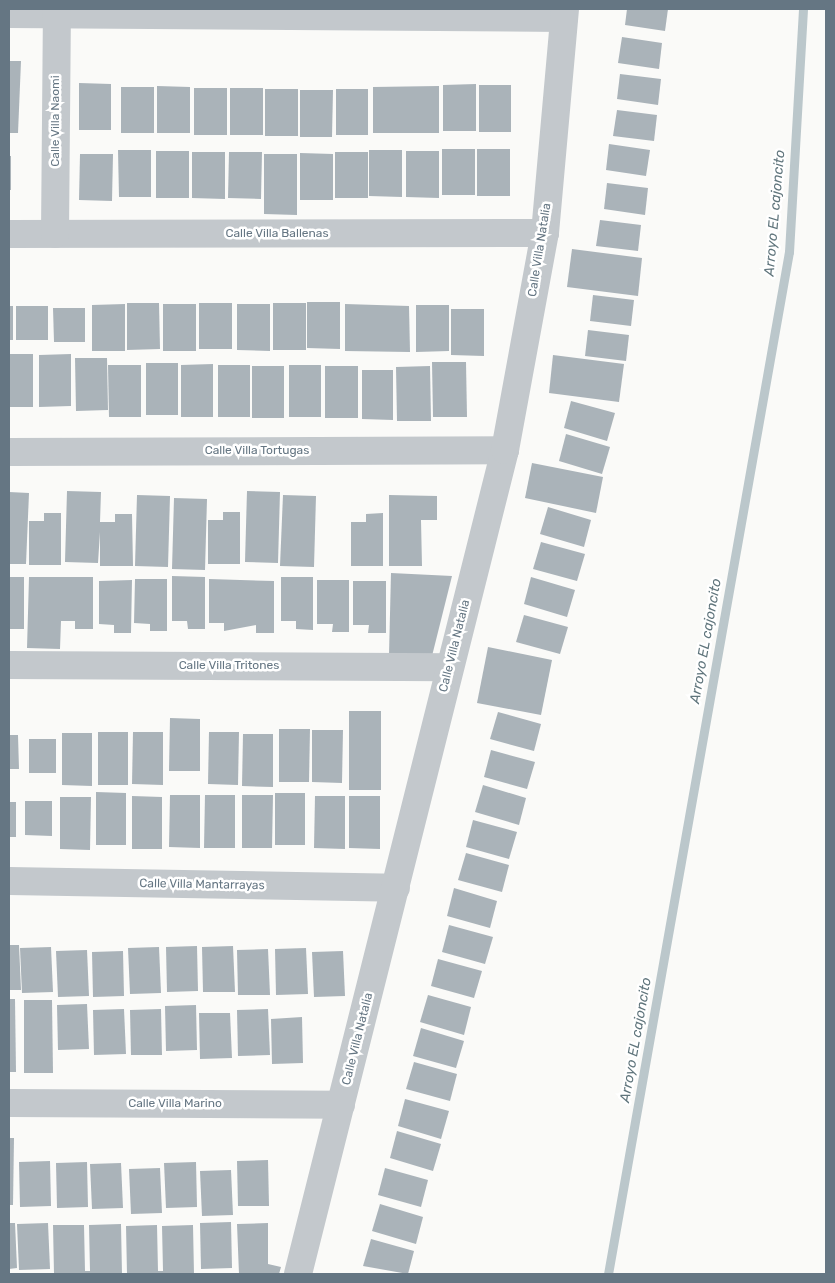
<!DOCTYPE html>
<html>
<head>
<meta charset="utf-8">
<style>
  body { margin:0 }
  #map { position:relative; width:835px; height:1283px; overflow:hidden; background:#fafaf8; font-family:Rubik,sans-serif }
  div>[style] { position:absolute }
  .stream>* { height:9px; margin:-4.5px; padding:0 4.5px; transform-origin:4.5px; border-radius:4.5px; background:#bbc7cb }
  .building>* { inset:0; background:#aab3b9 }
  .minor>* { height:28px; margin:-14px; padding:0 14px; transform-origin:14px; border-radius:14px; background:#c3c8cc }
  span { translate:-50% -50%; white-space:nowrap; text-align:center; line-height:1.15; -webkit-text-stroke:5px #fff; paint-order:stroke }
  .street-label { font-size:12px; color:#657683 }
  .water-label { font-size:14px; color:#60757c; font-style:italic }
  .frame { position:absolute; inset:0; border:10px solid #657683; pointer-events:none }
</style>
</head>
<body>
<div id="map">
  <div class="stream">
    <div style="left:608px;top:1274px;width:1038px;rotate:-79.96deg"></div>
    <div style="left:789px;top:252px;width:243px;rotate:-86.7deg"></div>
  </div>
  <div class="building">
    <div style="clip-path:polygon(627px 9px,668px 9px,665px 31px,625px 25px)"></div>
    <div style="clip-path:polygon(622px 37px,662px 43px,659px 69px,618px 63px)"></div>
    <div style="clip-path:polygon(9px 61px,21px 61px,18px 133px,9px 133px)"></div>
    <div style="clip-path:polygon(620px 74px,661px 79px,658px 105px,617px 99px)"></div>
    <div style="clip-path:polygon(79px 83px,111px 84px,111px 130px,79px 130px)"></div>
    <div style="clip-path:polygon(476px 84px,476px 131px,443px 131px,443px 85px)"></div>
    <div style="clip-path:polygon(479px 85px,511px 85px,511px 132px,479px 132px)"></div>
    <div style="clip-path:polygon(157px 86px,190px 87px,190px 133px,157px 133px)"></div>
    <div style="clip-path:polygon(439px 86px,439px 133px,373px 133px,373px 87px)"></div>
    <div style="clip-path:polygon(121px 87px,154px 87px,154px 133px,121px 133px)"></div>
    <div style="clip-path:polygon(194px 88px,227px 88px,227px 135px,194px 135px)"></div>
    <div style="clip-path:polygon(230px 88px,263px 88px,263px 135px,230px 135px)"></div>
    <div style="clip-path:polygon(265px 89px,298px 89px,298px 136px,265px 136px)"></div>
    <div style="clip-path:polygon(336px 89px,368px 89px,368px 135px,336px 135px)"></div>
    <div style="clip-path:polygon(300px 90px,333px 90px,332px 137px,300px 137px)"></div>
    <div style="clip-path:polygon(617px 110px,657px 115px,654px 141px,613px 136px)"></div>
    <div style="clip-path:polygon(609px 144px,650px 150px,646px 176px,606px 170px)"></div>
    <div style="clip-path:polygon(442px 149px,475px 149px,475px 195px,442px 195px)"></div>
    <div style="clip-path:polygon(477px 149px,510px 149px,510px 196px,477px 196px)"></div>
    <div style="clip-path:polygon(118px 150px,151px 150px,151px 197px,119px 197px)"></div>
    <div style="clip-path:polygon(369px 150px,402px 150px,402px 197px,369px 196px)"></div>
    <div style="clip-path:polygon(156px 151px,189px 151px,189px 198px,156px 198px)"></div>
    <div style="clip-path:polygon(406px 151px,439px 151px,439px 198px,406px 197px)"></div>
    <div style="clip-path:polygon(192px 152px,225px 152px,225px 199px,192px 198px)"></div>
    <div style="clip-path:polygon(229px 152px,262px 152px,261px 199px,228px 198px)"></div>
    <div style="clip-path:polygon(335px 152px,368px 152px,368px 198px,335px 198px)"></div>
    <div style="clip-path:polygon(300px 153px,333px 154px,333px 200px,300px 200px)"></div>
    <div style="clip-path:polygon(80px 154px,113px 154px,112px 201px,79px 200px)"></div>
    <div style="clip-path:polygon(264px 154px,297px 154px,297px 215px,264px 214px)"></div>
    <div style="clip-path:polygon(9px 156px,11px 156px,11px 190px,9px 190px)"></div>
    <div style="clip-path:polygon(607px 183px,648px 188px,645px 215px,604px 209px)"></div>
    <div style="clip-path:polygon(600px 220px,641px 225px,638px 251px,596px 246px)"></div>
    <div style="clip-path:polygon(572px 249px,642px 258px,638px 296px,567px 287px)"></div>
    <div style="clip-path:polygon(593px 295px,634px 300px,631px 326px,590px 321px)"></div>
    <div style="clip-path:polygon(307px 302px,340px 302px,340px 349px,307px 348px)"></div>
    <div style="clip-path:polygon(127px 303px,159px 303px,160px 349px,127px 350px)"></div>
    <div style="clip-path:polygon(199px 303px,232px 303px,232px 349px,199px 349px)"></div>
    <div style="clip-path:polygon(273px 303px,306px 303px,306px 350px,273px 350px)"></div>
    <div style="clip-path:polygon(125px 304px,125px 351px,92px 351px,92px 305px)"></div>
    <div style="clip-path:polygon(163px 304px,196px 304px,196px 351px,163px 351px)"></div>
    <div style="clip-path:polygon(237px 304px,270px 304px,270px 351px,237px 350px)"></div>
    <div style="clip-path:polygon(345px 304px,409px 306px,410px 352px,345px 351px)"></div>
    <div style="clip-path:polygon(416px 305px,449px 305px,449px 351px,416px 352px)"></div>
    <div style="clip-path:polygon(9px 306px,13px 306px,13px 340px,9px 340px)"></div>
    <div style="clip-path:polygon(16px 306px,48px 306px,48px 340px,16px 340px)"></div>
    <div style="clip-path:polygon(53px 308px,85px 308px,85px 342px,54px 342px)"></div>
    <div style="clip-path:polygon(451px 309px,484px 309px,484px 356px,451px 355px)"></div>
    <div style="clip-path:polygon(588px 330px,629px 335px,626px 361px,585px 356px)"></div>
    <div style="clip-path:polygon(9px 354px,33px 354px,33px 407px,9px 407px)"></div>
    <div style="clip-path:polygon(71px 354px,71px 406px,39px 407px,39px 355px)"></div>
    <div style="clip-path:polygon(553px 355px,624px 364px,619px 402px,549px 393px)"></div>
    <div style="clip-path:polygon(75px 358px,107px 358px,108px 410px,76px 411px)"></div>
    <div style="clip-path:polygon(432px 362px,466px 362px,467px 417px,433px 417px)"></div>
    <div style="clip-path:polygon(146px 363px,178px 363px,178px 415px,146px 415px)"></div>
    <div style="clip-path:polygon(213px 364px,213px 417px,181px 417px,181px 365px)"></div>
    <div style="clip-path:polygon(108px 365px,141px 365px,141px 417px,109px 417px)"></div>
    <div style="clip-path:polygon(218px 365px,250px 365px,250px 417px,218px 417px)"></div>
    <div style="clip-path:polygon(289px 365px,321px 365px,321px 417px,289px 417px)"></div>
    <div style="clip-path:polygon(252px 366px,284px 366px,284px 418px,252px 418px)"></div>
    <div style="clip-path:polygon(325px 366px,358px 366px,358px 418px,325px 418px)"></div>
    <div style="clip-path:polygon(430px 366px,431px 421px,397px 421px,396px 367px)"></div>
    <div style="clip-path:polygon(362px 370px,393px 370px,393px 420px,362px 419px)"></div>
    <div style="clip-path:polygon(571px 401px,615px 413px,607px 441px,564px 428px)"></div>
    <div style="clip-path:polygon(566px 434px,610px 447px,602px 474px,559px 461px)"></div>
    <div style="clip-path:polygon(532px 463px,603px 477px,596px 513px,525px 498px)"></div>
    <div style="clip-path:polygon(67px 491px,101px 492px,100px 522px,115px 522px,115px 514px,132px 514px,133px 566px,100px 566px,100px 532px,98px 563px,65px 562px)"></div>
    <div style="clip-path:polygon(247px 491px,280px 492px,278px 563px,245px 562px)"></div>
    <div style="clip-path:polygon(9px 492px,29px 493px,26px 564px,9px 564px)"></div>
    <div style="clip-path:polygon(137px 495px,170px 496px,168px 567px,135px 566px)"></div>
    <div style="clip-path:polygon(283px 495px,316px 496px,314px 567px,280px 566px)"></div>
    <div style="clip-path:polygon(389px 495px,437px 496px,437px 520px,421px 520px,422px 566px,389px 566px)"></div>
    <div style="clip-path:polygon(174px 498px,207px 499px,205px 570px,172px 569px)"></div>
    <div style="clip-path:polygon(548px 507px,591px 520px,584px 547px,540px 534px)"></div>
    <div style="clip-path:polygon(223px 512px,240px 512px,240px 564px,208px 564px,208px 520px,223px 520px)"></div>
    <div style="clip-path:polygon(44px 513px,61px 513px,61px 565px,29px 565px,29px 521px,44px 521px)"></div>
    <div style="clip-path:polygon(383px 513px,383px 566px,351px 566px,351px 522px,366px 522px,366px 514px)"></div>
    <div style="clip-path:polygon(541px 542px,585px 554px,577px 581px,533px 569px)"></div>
    <div style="clip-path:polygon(391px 573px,452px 576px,432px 656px,389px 655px)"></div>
    <div style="clip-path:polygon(172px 576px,205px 577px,205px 629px,188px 629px,187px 621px,172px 621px)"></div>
    <div style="clip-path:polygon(9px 577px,24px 577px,24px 629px,9px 629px)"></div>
    <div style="clip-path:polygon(29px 577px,93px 577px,93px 629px,75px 629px,75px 621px,61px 621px,60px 649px,27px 648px)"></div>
    <div style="clip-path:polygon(281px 577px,313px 577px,313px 630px,296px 629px,296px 621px,281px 621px)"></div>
    <div style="clip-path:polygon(531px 577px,575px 590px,567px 617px,524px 604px)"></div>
    <div style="clip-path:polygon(135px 579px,167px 579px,167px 631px,150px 631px,150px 624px,134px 623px)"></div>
    <div style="clip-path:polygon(209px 579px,274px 581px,274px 633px,256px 633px,256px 625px,224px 631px,224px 623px,209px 623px)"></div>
    <div style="clip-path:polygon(132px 580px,131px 633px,114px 633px,114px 625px,99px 624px,99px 581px)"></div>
    <div style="clip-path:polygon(317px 580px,349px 580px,349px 632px,332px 632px,333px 624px,317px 624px)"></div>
    <div style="clip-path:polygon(353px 581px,386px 581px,386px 633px,368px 633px,369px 625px,353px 625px)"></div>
    <div style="clip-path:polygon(524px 615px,568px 627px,560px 654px,516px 642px)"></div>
    <div style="clip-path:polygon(488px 647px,552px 660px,541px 715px,477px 703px)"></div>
    <div style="clip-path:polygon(349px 711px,381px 711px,381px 790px,349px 790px)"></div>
    <div style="clip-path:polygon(498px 712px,541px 724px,534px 751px,490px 739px)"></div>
    <div style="clip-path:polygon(170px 718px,200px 719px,200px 771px,169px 771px)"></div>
    <div style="clip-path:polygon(279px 729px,310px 729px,309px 782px,279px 782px)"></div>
    <div style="clip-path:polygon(312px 730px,343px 730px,342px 783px,312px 782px)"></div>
    <div style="clip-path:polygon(98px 732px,128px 732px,128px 785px,98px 785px)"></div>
    <div style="clip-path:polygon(133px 732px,163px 732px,163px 785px,132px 784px)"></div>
    <div style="clip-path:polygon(209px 732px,239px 732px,238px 785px,208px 784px)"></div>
    <div style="clip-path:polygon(62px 733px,92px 733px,92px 786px,62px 785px)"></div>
    <div style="clip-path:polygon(243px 734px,273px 734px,273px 787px,242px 786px)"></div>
    <div style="clip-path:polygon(9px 735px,18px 735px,19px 769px,9px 769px)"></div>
    <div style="clip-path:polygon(29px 739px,56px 739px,56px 773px,29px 773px)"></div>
    <div style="clip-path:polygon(491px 750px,535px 762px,527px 789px,484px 777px)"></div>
    <div style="clip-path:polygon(483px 785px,526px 798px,519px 825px,475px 812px)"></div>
    <div style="clip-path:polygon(96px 792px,126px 793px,126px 845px,96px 845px)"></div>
    <div style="clip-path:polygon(275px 793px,305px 793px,305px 845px,275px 845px)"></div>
    <div style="clip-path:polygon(170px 795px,200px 795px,200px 848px,169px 847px)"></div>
    <div style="clip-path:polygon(205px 795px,235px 795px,235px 848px,204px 848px)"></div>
    <div style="clip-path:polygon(242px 795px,273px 795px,272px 848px,242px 848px)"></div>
    <div style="clip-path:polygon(132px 796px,162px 797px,162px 849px,132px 849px)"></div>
    <div style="clip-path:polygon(315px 796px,345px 796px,345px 849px,314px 848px)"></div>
    <div style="clip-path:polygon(349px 796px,380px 796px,380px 849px,349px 848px)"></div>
    <div style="clip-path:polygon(60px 797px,91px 797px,90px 850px,60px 849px)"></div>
    <div style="clip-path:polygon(25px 801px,52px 801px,52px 836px,25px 835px)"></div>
    <div style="clip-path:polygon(9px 802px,16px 802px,16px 837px,9px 837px)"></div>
    <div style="clip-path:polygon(473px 820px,517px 832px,509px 859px,466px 847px)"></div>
    <div style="clip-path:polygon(466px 853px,509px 865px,502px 892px,458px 880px)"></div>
    <div style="clip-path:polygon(454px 888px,497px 901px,490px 928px,447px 916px)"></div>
    <div style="clip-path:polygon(449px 925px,493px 937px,485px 964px,442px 952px)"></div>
    <div style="clip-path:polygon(9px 945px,19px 945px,21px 990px,9px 990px)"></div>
    <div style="clip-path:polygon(197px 946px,198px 991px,167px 992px,166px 947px)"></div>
    <div style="clip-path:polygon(233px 946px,235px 992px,203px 992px,202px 947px)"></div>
    <div style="clip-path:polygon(51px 947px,53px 992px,22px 993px,20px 948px)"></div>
    <div style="clip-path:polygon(159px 947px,161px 993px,130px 994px,128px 948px)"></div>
    <div style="clip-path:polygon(306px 948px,308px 994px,276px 995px,275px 949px)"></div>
    <div style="clip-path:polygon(268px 949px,270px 995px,238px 995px,237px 950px)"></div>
    <div style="clip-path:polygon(87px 950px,89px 996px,58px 997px,56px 951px)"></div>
    <div style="clip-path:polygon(123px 951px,124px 996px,93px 997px,92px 952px)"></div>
    <div style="clip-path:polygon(343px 951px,345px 996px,314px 997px,312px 952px)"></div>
    <div style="clip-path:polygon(438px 959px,482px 971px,474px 998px,431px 986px)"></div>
    <div style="clip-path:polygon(428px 995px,471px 1007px,464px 1035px,420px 1022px)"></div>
    <div style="clip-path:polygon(9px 999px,15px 999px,16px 1072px,9px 1072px)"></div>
    <div style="clip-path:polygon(24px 1000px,52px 1000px,53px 1073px,24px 1073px)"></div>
    <div style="clip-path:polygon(87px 1004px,89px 1049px,58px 1050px,57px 1005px)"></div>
    <div style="clip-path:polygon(196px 1005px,197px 1050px,166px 1051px,165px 1006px)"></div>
    <div style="clip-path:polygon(124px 1009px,126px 1054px,94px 1055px,93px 1010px)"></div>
    <div style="clip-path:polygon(161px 1009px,162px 1055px,131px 1055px,130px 1010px)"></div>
    <div style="clip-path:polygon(268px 1009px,270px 1055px,238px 1056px,237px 1010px)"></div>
    <div style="clip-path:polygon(199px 1013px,230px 1013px,232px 1058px,200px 1059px)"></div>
    <div style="clip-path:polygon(302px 1017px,303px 1063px,272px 1064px,271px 1019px)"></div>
    <div style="clip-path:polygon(421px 1028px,464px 1041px,456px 1068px,413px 1056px)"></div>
    <div style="clip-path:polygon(414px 1062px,457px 1074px,450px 1101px,406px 1089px)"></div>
    <div style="clip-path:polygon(405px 1099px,449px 1111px,441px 1139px,398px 1126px)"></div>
    <div style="clip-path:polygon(397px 1131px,441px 1144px,433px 1171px,390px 1158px)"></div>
    <div style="clip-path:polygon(9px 1138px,14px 1138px,13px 1205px,9px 1205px)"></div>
    <div style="clip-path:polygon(268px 1160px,269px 1206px,238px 1206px,237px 1161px)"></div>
    <div style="clip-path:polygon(50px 1161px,51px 1206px,20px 1207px,19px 1162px)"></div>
    <div style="clip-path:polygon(87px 1162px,88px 1207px,57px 1208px,56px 1163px)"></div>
    <div style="clip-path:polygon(196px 1162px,197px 1207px,166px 1208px,164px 1163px)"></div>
    <div style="clip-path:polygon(121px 1163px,123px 1208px,92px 1209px,90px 1164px)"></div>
    <div style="clip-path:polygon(160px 1168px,162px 1213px,131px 1214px,129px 1169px)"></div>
    <div style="clip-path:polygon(385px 1168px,428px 1180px,421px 1207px,378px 1195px)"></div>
    <div style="clip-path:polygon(231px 1170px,233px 1215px,202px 1216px,200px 1171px)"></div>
    <div style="clip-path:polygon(380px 1204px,423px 1217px,416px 1244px,372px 1231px)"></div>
    <div style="clip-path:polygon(231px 1222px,232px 1268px,201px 1269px,200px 1223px)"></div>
    <div style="clip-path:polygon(9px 1223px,15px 1223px,17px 1268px,9px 1269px)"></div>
    <div style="clip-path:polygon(48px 1223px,50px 1269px,19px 1270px,17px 1224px)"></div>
    <div style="clip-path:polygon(268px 1223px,268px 1264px,281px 1267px,279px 1274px,239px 1274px,237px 1224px)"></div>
    <div style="clip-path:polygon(121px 1224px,122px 1274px,54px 1274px,53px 1225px,84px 1225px,85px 1271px,90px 1271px,89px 1225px)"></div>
    <div style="clip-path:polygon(157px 1225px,158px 1271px,163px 1271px,162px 1226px,193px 1225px,194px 1274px,127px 1274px,126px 1226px)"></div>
    <div style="clip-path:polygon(371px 1239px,414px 1251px,408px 1274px,363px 1266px)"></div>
  </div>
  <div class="minor">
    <div style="left:9px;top:14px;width:555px;rotate:0.41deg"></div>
    <div style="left:9px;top:234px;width:536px;rotate:-0.11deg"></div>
    <div style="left:55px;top:234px;width:225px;rotate:-89.5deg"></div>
    <div style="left:9px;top:452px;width:496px;rotate:-0.2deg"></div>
    <div style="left:9px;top:665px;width:440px;rotate:0.3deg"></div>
    <div style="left:9px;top:881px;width:387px;rotate:1deg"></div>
    <div style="left:9px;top:1103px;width:332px;rotate:0.3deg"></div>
    <div style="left:298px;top:1274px;width:850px;rotate:-75.9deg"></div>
    <div style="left:505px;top:450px;width:221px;rotate:-79.6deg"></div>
    <div style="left:545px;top:233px;width:225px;rotate:-84.9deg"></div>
  </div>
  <div class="street-label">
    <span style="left:56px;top:121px;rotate:-90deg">Calle Villa Naomi</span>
    <span style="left:277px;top:234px">Calle Villa Ballenas</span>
    <span style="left:540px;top:250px;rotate:-81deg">Calle Villa Natalia</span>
    <span style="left:257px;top:451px">Calle Villa Tortugas</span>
    <span style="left:455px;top:646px;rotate:-76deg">Calle Villa Natalia</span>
    <span style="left:229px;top:666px">Calle Villa Tritones</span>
    <span style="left:202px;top:885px;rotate:1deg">Calle Villa Mantarrayas</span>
    <span style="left:358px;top:1039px;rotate:-76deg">Calle Villa Natalia</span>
    <span style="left:175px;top:1104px">Calle Villa Marino</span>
  </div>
  <div class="water-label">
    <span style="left:775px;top:213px;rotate:-85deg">Arroyo EL cajoncito</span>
    <span style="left:706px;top:641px;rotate:-80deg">Arroyo EL cajoncito</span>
    <span style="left:636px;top:1040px;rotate:-80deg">Arroyo EL cajoncito</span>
  </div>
  <div class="frame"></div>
</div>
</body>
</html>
